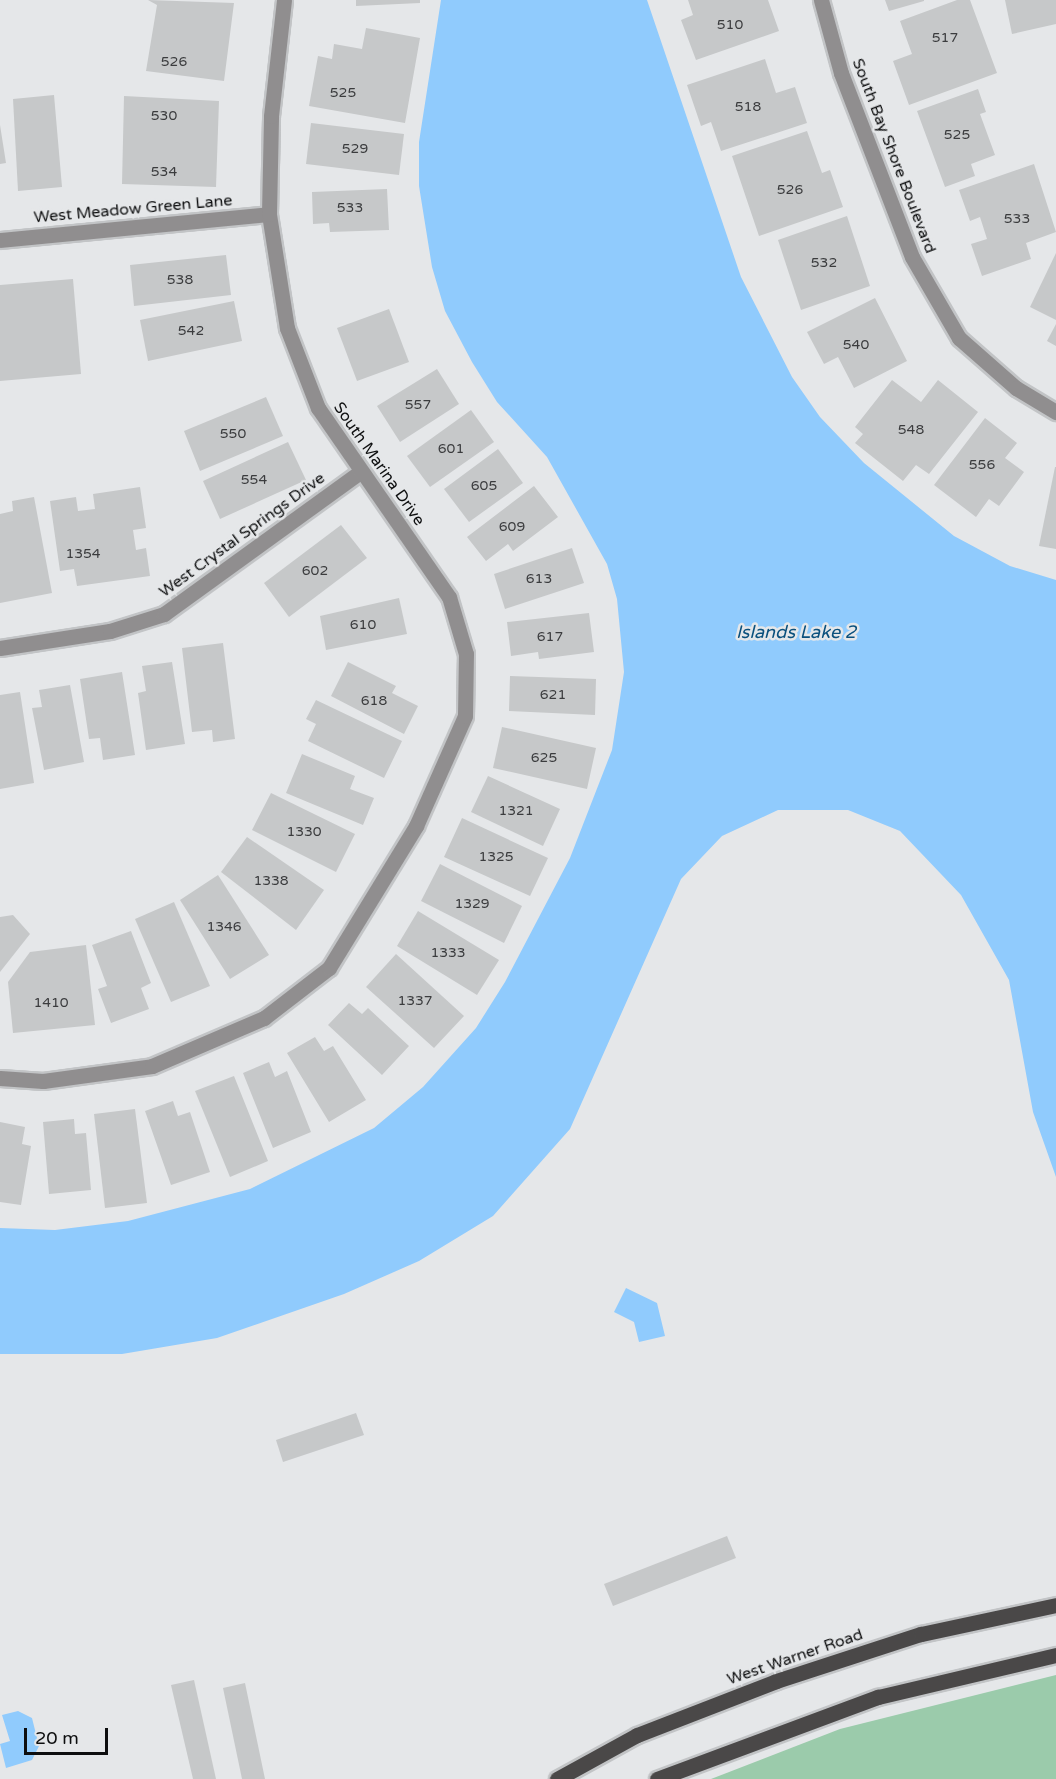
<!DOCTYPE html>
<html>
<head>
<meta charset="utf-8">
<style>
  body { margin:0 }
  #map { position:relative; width:1056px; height:1779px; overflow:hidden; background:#e5e7e9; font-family:"Varela Round",sans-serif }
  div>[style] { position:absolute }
  .green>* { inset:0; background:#9bcbab }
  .water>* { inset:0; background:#90cbfd }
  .building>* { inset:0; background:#c6c8c9 }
  .roads { filter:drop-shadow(2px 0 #c2c4c6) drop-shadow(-2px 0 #c2c4c6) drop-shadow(0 2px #c2c4c6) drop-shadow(0 -2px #c2c4c6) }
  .minor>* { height:15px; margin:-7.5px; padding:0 7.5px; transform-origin:7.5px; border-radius:7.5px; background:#908e8f }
  .major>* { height:15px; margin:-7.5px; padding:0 7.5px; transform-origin:7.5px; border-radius:7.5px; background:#4a4848 }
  span { translate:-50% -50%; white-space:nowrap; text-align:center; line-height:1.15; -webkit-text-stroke:5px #e5e7e9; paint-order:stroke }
  .number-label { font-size:14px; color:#3b3c3e }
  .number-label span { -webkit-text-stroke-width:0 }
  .street-label { font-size:16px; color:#0d0e0f }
  .water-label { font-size:18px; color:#0a507d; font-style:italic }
  .scale { position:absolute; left:24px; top:1728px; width:84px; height:27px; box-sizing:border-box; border:3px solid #0d0e0f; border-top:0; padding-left:8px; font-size:18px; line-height:21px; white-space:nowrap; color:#0d0e0f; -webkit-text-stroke:4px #e5e7e9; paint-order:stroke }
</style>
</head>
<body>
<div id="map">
  <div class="green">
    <div style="clip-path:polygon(1056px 1675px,1056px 1779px,711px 1779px,840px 1729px)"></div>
  </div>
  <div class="water">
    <div style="clip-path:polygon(441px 0,647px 0,741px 277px,792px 377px,820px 417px,864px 463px,954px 536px,1010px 566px,1056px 580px,1056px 1177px,1033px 1112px,1009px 980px,961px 895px,900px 831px,848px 810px,778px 810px,722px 836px,681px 879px,570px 1129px,493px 1216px,419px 1261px,344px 1294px,217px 1338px,122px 1354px,0 1354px,0 1228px,55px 1230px,128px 1221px,250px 1189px,374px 1128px,423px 1087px,476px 1028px,505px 982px,570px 858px,612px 750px,624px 672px,617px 599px,607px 564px,547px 457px,497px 402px,472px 362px,445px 311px,432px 267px,419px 186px,419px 142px)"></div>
    <div style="clip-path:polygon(626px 1288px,657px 1303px,665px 1336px,639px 1342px,634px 1322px,614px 1312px)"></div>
    <div style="clip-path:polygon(18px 1711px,32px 1718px,39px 1746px,32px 1760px,6px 1768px,0 1744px,10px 1741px,2px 1715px)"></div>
  </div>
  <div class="building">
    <div style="clip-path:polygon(148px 0,234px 3px,224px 81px,146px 71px,157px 5px)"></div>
    <div style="clip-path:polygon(356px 0,420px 0,420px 3px,356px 6px)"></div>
    <div style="clip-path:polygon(688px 0,768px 0,779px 31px,696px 60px,681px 20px,693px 15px)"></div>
    <div style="clip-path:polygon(885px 0,924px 0,924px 1px,889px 11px)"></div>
    <div style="clip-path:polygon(957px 0,970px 0,997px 73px,909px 105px,893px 61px,912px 54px,900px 21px)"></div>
    <div style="clip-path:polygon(1005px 0,1056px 0,1056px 24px,1012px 34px)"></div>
    <div style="clip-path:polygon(366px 28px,420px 38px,405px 123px,309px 106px,318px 56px,332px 59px,334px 44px,362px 49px)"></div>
    <div style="clip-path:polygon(765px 59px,776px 93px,795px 87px,807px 123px,721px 151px,711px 122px,701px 126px,687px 85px)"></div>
    <div style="clip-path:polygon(978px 89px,986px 112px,980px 114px,995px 155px,971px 164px,975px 176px,945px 187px,917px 111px)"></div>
    <div style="clip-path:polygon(54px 95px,62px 187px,18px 191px,13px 99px)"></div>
    <div style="clip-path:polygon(124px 96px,219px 101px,216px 187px,122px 184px)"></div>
    <div style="clip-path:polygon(311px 123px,404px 134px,399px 175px,306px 164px)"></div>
    <div style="clip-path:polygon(0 125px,6px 163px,0 164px)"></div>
    <div style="clip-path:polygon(807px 131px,822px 173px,830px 170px,843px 207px,759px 236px,732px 156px)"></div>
    <div style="clip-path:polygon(1034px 164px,1056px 232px,1026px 243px,1031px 259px,982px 276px,971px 244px,987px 239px,980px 217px,970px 221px,959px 190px)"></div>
    <div style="clip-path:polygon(387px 189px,389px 230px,330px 232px,329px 223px,313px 224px,312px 192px)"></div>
    <div style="clip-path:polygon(847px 216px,870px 286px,801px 310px,778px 240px)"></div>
    <div style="clip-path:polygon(1056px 253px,1056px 320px,1030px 307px)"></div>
    <div style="clip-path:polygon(226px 255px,231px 295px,134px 306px,130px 265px)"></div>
    <div style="clip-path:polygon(73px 279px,81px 374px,0 381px,0 285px)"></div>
    <div style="clip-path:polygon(875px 298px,907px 361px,854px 388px,838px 357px,824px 364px,807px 332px)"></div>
    <div style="clip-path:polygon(234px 301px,242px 341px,148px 361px,140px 320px)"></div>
    <div style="clip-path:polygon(389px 309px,409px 362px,357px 381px,337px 328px)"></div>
    <div style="clip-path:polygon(1056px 324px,1056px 346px,1047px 341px)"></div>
    <div style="clip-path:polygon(437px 369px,459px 404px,400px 442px,377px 406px)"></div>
    <div style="clip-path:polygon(892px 380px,921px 402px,938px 380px,978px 412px,929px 474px,916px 465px,903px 481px,855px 443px,863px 434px,855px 427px)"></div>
    <div style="clip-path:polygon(266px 397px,283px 436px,200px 471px,184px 431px)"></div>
    <div style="clip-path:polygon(471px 410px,494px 442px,430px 487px,407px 456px)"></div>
    <div style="clip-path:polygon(985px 418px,1017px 443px,1005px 458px,1024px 472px,999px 506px,989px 499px,976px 517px,934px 485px)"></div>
    <div style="clip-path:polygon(288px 442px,306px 480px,220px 519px,203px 481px)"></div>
    <div style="clip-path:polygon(498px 449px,523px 483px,469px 522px,444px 489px)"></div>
    <div style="clip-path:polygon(1055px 467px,1056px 467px,1056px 549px,1039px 546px)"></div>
    <div style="clip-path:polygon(534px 486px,558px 517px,513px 551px,508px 544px,486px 561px,467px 537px)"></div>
    <div style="clip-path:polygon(140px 487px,146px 528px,133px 530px,136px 550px,146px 548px,150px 576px,77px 586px,74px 569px,60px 571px,50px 501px,76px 497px,78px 511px,95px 509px,93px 494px)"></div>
    <div style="clip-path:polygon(34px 497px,52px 593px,0 603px,0 514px,13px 511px,12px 501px)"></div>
    <div style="clip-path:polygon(341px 525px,367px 558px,289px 617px,264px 583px)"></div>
    <div style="clip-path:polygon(572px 548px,584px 583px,505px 609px,494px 574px)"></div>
    <div style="clip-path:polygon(399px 598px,407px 634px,326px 650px,320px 616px)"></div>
    <div style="clip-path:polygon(589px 613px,594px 652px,539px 659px,538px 652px,511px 656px,507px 622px)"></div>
    <div style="clip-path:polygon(223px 643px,235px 739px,213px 742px,212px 730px,192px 732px,182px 648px)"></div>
    <div style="clip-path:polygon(172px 662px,185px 744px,146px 750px,138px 693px,146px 691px,142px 666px)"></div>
    <div style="clip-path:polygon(348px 662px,396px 686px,392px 693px,418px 706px,404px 734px,331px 696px)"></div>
    <div style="clip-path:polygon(122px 672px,135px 755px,103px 760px,100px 738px,89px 739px,80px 679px)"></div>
    <div style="clip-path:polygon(510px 676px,596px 679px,595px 715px,509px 711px)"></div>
    <div style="clip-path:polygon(70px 685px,84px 762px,44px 770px,32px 708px,42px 707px,39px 690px)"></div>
    <div style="clip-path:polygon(20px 692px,34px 783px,0 789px,0 695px)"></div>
    <div style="clip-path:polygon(316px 700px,402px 741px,384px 778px,308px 741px,316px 724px,306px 719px)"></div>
    <div style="clip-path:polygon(502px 727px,596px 748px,587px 789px,493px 768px)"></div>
    <div style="clip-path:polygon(302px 754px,355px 776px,350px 789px,374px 798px,363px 825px,286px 793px)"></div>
    <div style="clip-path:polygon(488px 776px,560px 809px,543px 846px,471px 812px)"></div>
    <div style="clip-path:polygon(271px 793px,355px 834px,336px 872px,252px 830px)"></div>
    <div style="clip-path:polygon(462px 818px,548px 858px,530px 896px,444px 857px)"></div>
    <div style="clip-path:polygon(247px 837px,324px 890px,296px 930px,221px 872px)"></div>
    <div style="clip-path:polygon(440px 864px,522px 906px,504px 943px,421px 901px)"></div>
    <div style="clip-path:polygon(218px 875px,269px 955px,230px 979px,180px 900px)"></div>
    <div style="clip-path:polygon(174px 902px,210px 986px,171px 1002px,135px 919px)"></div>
    <div style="clip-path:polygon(418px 911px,499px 960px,477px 995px,397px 946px)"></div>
    <div style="clip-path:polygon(13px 915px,30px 934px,0 972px,0 917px)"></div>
    <div style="clip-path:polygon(131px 931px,151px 983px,141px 988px,149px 1009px,111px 1023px,98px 989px,107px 986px,92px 945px)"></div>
    <div style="clip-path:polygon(86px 945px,95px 1025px,13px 1033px,8px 982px,30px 952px)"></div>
    <div style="clip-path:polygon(396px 954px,464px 1016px,434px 1048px,366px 987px)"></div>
    <div style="clip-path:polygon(349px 1003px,362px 1014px,368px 1008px,409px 1046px,382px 1075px,328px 1025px)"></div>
    <div style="clip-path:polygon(315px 1037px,324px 1051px,333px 1046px,366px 1100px,329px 1122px,287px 1053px)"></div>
    <div style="clip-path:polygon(269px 1062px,275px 1077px,287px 1071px,311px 1132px,273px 1148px,243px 1073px)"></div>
    <div style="clip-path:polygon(234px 1076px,268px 1161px,230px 1177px,195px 1091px)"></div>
    <div style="clip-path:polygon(173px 1101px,178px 1116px,190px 1112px,210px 1172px,171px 1185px,145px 1111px)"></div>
    <div style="clip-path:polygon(135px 1109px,147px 1203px,105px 1208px,94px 1114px)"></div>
    <div style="clip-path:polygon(74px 1119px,75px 1134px,86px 1133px,91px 1190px,49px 1194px,43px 1122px)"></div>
    <div style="clip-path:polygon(0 1122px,25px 1127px,22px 1144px,31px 1146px,21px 1205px,0 1202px)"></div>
    <div style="clip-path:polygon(356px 1413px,364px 1435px,283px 1462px,276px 1440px)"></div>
    <div style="clip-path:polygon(727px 1536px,736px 1558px,613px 1606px,604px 1584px)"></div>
    <div style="clip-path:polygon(194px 1680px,216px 1779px,193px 1779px,171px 1685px)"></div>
    <div style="clip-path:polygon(245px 1683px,265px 1779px,242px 1779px,223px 1688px)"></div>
  </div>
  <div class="roads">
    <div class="minor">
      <div style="left:821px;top:0;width:76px;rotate:74.7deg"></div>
      <div style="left:841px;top:73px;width:197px;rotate:68.9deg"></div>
      <div style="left:912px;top:257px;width:94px;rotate:59.9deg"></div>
      <div style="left:959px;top:338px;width:76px;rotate:41.3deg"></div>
      <div style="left:1016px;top:388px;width:47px;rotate:31deg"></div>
      <div style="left:0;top:240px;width:270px;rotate:-5.5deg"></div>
      <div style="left:0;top:648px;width:111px;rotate:-8.8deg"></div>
      <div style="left:110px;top:631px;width:57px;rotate:-17.5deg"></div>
      <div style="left:164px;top:614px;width:242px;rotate:-35.9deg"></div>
      <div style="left:0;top:1078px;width:43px;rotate:4deg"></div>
      <div style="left:43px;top:1081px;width:110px;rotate:-7.8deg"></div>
      <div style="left:152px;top:1066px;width:122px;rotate:-23.2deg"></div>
      <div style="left:264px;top:1018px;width:82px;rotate:-37.6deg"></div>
      <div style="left:329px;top:968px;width:167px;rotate:-58.5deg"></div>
      <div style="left:416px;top:826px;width:120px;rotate:-66deg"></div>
      <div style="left:465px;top:716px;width:62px;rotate:-89.1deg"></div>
      <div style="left:466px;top:654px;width:59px;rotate:-106.6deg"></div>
      <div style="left:449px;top:597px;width:230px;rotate:-124.7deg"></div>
      <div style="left:318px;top:408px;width:86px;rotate:-111.2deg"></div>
      <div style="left:287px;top:328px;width:115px;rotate:-99deg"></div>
      <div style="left:269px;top:214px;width:98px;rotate:-88.8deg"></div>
      <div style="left:271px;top:116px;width:117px;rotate:-83.6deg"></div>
    </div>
    <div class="major">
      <div style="left:557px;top:1779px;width:91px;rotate:-28.8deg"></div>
      <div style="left:637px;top:1735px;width:149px;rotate:-21.2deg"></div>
      <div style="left:776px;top:1681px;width:152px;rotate:-18deg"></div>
      <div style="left:921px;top:1634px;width:138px;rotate:-12.1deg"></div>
      <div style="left:657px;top:1779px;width:236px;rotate:-20.4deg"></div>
      <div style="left:878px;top:1697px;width:183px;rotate:-13.3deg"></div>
    </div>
  </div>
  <div class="number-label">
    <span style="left:730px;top:25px">510</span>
    <span style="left:945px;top:38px">517</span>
    <span style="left:174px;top:62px">526</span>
    <span style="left:343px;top:93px">525</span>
    <span style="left:748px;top:107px">518</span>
    <span style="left:164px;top:116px">530</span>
    <span style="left:957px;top:135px">525</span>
    <span style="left:355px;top:149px">529</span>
    <span style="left:164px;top:172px">534</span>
    <span style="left:790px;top:190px">526</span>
    <span style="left:350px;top:208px">533</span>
    <span style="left:1017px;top:219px">533</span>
    <span style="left:824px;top:263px">532</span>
    <span style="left:180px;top:280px">538</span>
    <span style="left:191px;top:331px">542</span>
    <span style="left:856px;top:345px">540</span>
    <span style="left:418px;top:405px">557</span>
    <span style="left:911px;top:430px">548</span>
    <span style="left:233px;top:434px">550</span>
    <span style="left:451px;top:449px">601</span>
    <span style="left:982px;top:465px">556</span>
    <span style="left:254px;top:480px">554</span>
    <span style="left:484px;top:486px">605</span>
    <span style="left:512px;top:527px">609</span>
    <span style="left:83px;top:554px">1354</span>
    <span style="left:315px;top:571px">602</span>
    <span style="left:539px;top:579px">613</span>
    <span style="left:363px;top:625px">610</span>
    <span style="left:550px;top:637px">617</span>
    <span style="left:553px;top:695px">621</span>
    <span style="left:374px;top:701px">618</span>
    <span style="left:544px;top:758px">625</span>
    <span style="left:516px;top:811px">1321</span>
    <span style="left:304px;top:832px">1330</span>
    <span style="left:496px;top:857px">1325</span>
    <span style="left:271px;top:881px">1338</span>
    <span style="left:472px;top:904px">1329</span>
    <span style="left:224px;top:927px">1346</span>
    <span style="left:448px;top:953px">1333</span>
    <span style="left:415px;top:1001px">1337</span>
    <span style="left:51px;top:1003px">1410</span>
  </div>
  <div class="street-label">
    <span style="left:894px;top:156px;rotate:69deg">South Bay Shore Boulevard</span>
    <span style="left:133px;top:209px;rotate:-5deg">West Meadow Green Lane</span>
    <span style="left:379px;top:464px;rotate:55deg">South Marina Drive</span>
    <span style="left:242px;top:535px;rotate:-36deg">West Crystal Springs Drive</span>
    <span style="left:795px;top:1657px;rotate:-19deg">West Warner Road</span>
  </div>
  <div class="water-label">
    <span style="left:796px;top:632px">Islands Lake 2</span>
  </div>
  <div class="scale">20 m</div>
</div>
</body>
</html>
